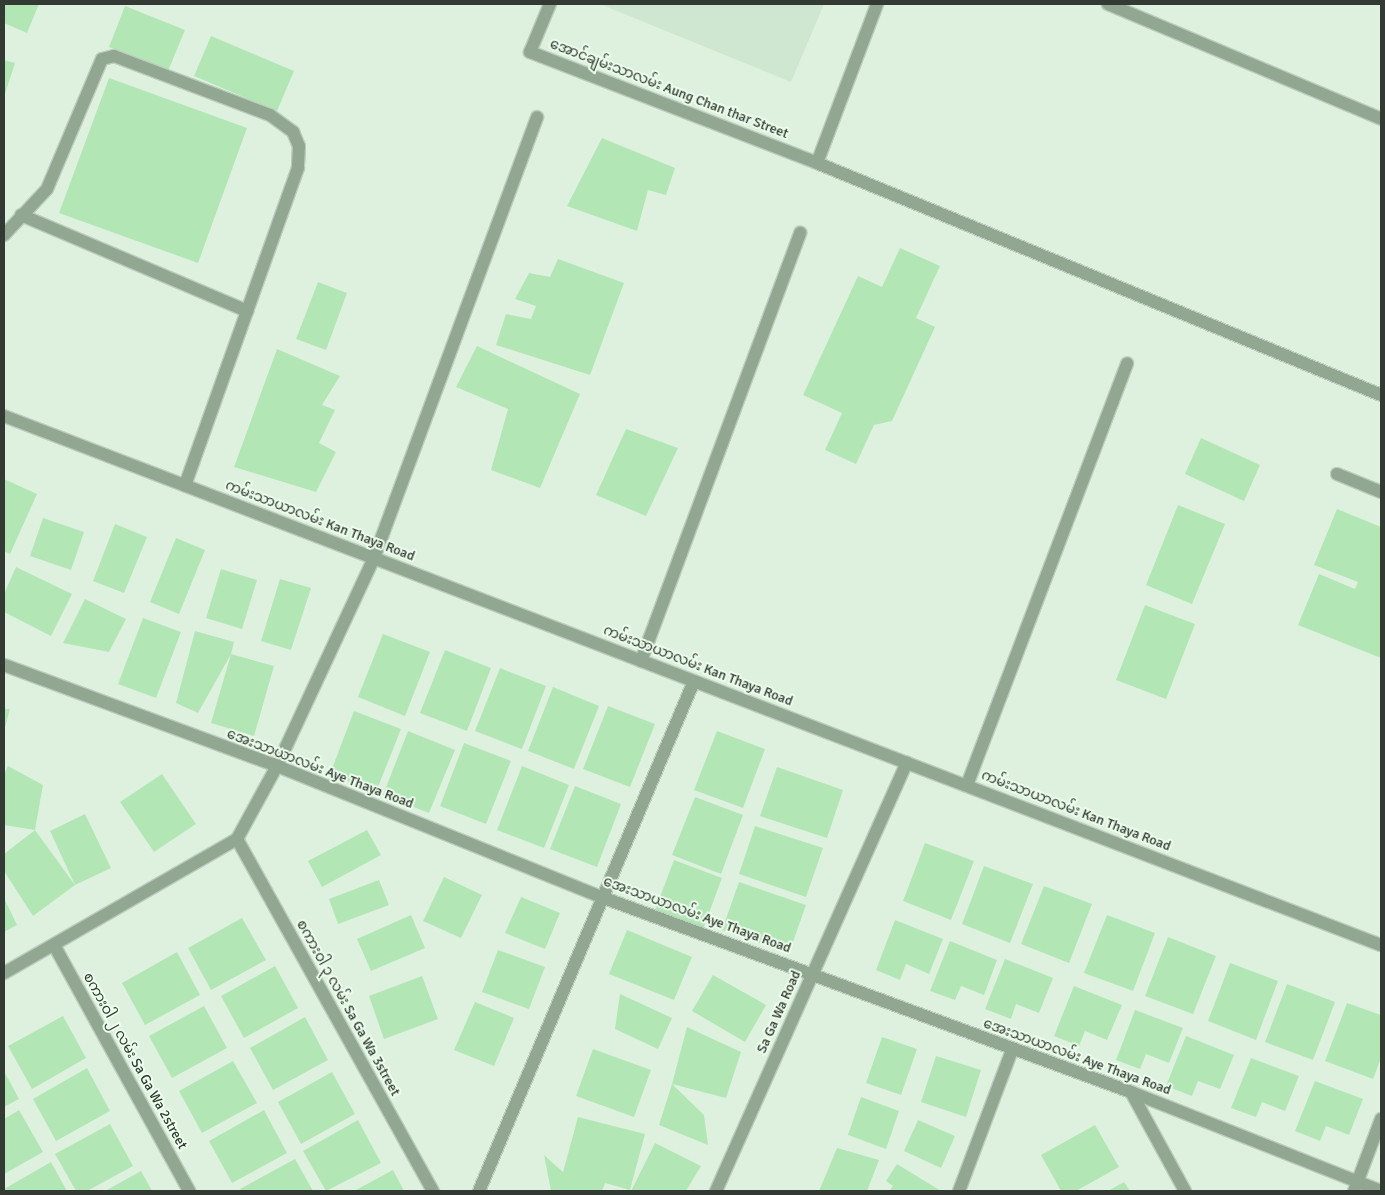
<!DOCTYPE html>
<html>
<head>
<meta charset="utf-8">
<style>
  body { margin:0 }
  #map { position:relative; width:1385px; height:1195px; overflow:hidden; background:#def1df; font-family:Signika,"Noto Sans Myanmar",sans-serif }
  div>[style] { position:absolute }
  .built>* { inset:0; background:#cfe6d0 }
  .building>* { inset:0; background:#b2e7b5 }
  .roads { filter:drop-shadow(1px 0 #bcccbd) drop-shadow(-1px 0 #bcccbd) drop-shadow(0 1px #bcccbd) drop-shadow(0 -1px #bcccbd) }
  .lane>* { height:12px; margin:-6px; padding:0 6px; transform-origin:6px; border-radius:6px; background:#91a792 }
  .street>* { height:12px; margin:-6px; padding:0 6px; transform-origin:6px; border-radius:6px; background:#91a792 }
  span { translate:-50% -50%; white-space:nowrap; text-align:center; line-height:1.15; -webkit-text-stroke:4px #ecfeec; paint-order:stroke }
  .street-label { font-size:14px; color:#333a33 }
  .frame { position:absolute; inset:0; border:5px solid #333a33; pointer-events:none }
</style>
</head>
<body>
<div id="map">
  <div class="built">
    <div style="clip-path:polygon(600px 4px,824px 4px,791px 82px)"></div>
  </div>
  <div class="building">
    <div style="clip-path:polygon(4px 4px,39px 4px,27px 33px,4px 23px)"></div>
    <div style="clip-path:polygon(125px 6px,185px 30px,168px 71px,109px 47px)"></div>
    <div style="clip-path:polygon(211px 36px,294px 71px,277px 111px,194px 76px)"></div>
    <div style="clip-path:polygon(4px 60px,15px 63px,4px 97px)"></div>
    <div style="clip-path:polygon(109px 78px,247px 128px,198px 263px,59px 213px)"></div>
    <div style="clip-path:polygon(602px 138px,675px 168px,666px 195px,648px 190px,637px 231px,567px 206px)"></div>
    <div style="clip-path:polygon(900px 248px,940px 266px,916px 318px,935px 327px,892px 421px,874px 425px,856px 464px,825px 450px,842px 413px,803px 395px,858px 276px,882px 287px)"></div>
    <div style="clip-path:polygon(558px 259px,624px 283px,590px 375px,496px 345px,506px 314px,531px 319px,536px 306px,515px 299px,529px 273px,550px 277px)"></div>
    <div style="clip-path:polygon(318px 282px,347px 293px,326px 350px,296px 339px)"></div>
    <div style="clip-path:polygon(477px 346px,580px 394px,540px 488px,491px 470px,508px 409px,456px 387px)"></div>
    <div style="clip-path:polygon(277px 349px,340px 376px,322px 405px,335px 410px,319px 443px,336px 452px,316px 492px,234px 467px)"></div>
    <div style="clip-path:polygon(626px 429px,678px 448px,646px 516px,596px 495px)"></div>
    <div style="clip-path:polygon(1201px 438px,1260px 465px,1244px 501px,1185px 474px)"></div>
    <div style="clip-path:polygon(4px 479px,37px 494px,10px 554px,4px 551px)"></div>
    <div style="clip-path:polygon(1178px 505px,1225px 524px,1192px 604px,1146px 585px)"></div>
    <div style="clip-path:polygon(1337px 509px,1381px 527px,1381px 658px,1298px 625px,1319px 574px,1355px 589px,1358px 582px,1314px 565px)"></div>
    <div style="clip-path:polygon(43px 518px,84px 532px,71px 570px,30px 556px)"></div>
    <div style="clip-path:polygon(115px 524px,147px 537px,124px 593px,93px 581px)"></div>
    <div style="clip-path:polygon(176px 538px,205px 550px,179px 614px,150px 602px)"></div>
    <div style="clip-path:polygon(16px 567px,72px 594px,51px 636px,4px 612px,4px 594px)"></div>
    <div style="clip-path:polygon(221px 569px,257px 580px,242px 629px,206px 618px)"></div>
    <div style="clip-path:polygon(280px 579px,311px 588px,291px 650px,261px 641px)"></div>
    <div style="clip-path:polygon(85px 599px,126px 619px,109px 652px,63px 643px)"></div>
    <div style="clip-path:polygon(1145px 605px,1195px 624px,1166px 699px,1116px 680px)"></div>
    <div style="clip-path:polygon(143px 618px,181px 632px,156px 698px,118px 684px)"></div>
    <div style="clip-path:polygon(195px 631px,234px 642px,231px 654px,274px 666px,254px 736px,211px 723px,231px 654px,198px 713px,176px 703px)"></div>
    <div style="clip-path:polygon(383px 634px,430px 652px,405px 716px,358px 697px)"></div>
    <div style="clip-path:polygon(445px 650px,491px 668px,467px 731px,420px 713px)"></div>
    <div style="clip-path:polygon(500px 668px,546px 686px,522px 749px,475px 731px)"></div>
    <div style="clip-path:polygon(553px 687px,599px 706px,574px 769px,528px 751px)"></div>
    <div style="clip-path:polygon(608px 706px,655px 724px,630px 787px,583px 769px)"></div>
    <div style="clip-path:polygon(4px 709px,10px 709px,4px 731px)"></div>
    <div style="clip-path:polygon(354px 711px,401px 729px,376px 792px,330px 774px)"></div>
    <div style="clip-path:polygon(408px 731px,455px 750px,429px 813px,383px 795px)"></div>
    <div style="clip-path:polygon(717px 731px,765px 749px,743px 808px,694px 790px)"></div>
    <div style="clip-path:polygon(464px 743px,511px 761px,486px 824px,440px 806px)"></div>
    <div style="clip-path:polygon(8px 766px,43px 785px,35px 830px,4px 825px,4px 774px)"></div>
    <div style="clip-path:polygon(522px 766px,569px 785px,544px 848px,497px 830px)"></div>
    <div style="clip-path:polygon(777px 767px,843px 790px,827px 838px,760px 816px)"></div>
    <div style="clip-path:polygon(162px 774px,196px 824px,154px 852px,120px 802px)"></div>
    <div style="clip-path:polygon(575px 786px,621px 804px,597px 867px,550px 849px)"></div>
    <div style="clip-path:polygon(695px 797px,743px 815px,721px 874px,672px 855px)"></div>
    <div style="clip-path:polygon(85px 814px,111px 868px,75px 885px,33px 916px,4px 871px,4px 854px,35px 830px,75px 885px,50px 831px)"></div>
    <div style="clip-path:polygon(755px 826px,823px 848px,806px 897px,739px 874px)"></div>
    <div style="clip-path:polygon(367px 830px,381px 855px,322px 887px,308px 861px)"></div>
    <div style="clip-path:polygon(925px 843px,974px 861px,951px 920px,903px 901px)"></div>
    <div style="clip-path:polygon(674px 860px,722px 878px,700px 937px,652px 918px)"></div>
    <div style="clip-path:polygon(984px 866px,1033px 884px,1010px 943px,962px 924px)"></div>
    <div style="clip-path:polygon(444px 877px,482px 895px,461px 938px,423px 921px)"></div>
    <div style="clip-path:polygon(379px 880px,389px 905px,338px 924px,329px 899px)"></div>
    <div style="clip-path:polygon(739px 882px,806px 905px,789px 953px,722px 930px)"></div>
    <div style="clip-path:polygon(1044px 886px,1092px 904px,1069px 963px,1021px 944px)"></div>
    <div style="clip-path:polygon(521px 897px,560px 913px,545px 949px,505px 933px)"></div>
    <div style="clip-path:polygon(4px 898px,17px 925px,4px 932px)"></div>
    <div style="clip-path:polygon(411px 915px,425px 948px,371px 971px,357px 939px)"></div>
    <div style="clip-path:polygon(1107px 915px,1155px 933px,1133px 991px,1084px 973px)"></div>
    <div style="clip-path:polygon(242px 918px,266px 960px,211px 990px,188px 948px)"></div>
    <div style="clip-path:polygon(895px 920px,943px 939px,929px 974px,906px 964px,900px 980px,876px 970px)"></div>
    <div style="clip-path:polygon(627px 930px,692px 957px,674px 1000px,609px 974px)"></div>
    <div style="clip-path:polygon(1168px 937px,1216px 956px,1193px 1014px,1145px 996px)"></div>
    <div style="clip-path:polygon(950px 941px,997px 960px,984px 995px,961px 986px,955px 1000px,930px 991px)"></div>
    <div style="clip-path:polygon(498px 950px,545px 967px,529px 1009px,482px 992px)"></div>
    <div style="clip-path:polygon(177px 952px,200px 995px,145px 1025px,122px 983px)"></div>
    <div style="clip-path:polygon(1005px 959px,1053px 978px,1039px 1013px,1016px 1004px,1011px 1019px,985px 1009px)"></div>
    <div style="clip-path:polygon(1230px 963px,1278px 981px,1256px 1040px,1208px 1021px)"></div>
    <div style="clip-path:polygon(275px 966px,298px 1008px,244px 1038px,221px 996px)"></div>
    <div style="clip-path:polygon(713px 975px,766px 1005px,745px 1042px,692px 1011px)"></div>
    <div style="clip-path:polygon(422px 976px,438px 1019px,384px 1039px,369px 996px)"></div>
    <div style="clip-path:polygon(1287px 984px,1335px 1002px,1313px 1060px,1265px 1042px)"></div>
    <div style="clip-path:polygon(1074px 986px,1122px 1005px,1107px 1040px,1085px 1031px,1079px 1046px,1054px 1036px)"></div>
    <div style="clip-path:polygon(620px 994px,672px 1018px,658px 1049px,615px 1029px)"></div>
    <div style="clip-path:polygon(475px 1002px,514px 1018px,494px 1066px,454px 1050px)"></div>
    <div style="clip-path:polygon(1347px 1003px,1381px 1015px,1381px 1058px,1373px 1079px,1325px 1061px)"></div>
    <div style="clip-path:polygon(204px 1006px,227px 1048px,172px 1078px,149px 1036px)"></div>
    <div style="clip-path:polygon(1135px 1010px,1183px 1028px,1169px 1063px,1146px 1054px,1140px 1069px,1116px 1060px)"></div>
    <div style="clip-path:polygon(63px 1016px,86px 1058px,32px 1089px,8px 1046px)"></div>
    <div style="clip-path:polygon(305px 1017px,328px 1060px,273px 1090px,250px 1048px)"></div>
    <div style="clip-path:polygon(687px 1027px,741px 1052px,726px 1098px,672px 1084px)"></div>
    <div style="clip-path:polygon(1186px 1036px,1234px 1055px,1220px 1089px,1198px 1081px,1192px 1096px,1166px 1086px)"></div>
    <div style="clip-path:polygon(882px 1037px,917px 1049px,901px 1095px,866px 1083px)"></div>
    <div style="clip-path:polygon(593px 1049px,651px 1070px,634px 1117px,576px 1096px)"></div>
    <div style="clip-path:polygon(936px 1056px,981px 1070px,966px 1117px,921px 1102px)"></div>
    <div style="clip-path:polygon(1251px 1058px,1299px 1076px,1285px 1111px,1262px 1102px,1256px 1117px,1231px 1108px)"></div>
    <div style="clip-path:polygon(233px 1061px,257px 1103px,202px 1133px,179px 1091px)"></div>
    <div style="clip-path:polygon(87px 1068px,110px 1111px,56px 1141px,33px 1099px)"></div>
    <div style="clip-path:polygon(4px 1071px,19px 1099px,4px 1107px)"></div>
    <div style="clip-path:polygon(332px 1072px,355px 1114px,301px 1144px,278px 1102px)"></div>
    <div style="clip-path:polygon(1315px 1081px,1363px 1099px,1349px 1135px,1326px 1126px,1320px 1141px,1295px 1131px)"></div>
    <div style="clip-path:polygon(672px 1084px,704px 1115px,708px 1145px,659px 1125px)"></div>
    <div style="clip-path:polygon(861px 1097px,899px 1111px,886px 1149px,848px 1135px)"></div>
    <div style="clip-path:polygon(19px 1110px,43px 1152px,4px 1174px,4px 1119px)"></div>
    <div style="clip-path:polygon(264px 1110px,287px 1153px,232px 1183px,209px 1141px)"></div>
    <div style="clip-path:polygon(578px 1117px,645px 1134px,630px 1190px,605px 1183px,602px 1191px,551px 1191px,544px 1155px,563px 1172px)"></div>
    <div style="clip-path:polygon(358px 1120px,381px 1163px,326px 1191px,303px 1151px)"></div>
    <div style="clip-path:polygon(918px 1120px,955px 1136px,941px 1168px,904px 1151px)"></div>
    <div style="clip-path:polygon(110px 1124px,133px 1166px,87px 1191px,76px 1191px,55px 1154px)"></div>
    <div style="clip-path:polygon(1095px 1125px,1119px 1167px,1076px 1191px,1061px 1191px,1041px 1155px)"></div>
    <div style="clip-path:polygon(655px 1143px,701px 1166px,686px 1191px,631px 1191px)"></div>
    <div style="clip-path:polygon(837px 1148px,879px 1160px,867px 1191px,819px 1191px)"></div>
    <div style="clip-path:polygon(295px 1159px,313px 1191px,242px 1191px,240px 1189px)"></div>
    <div style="clip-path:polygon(51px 1162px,67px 1191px,4px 1191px,4px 1189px)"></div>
    <div style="clip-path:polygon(897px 1164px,941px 1191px,889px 1191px,893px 1186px,886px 1181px)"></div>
    <div style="clip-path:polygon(393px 1170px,404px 1191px,354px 1191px)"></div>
    <div style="clip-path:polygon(141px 1171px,152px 1191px,105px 1191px)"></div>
    <div style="clip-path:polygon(1124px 1182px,1130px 1191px,1108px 1191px)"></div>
  </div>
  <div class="roads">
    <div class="lane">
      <div style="left:21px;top:215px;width:246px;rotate:23deg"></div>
    </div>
    <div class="street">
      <div style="left:550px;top:4px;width:52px;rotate:112.6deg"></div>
      <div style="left:530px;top:52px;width:308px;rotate:21.1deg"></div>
      <div style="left:817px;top:163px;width:610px;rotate:22.36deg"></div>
      <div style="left:1108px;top:4px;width:296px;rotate:22.8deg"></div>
      <div style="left:817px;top:163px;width:170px;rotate:-69.3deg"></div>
      <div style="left:4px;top:235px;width:63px;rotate:-46.9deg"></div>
      <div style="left:47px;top:189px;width:141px;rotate:-67.1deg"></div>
      <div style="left:102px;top:59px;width:12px;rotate:-14deg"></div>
      <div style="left:114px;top:56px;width:167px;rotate:20.7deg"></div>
      <div style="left:270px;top:115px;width:29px;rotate:36deg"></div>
      <div style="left:293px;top:132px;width:15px;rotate:67deg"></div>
      <div style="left:299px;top:146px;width:22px;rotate:93deg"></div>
      <div style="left:298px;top:168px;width:337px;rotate:109.6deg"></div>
      <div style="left:4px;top:416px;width:1475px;rotate:21.02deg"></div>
      <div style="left:1337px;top:474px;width:48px;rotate:22.2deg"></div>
      <div style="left:641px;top:661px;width:457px;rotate:-69.6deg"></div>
      <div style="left:4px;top:665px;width:291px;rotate:20.3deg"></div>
      <div style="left:277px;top:766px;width:353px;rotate:22deg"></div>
      <div style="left:604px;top:898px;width:562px;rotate:20.21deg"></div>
      <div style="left:1131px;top:1092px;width:269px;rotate:21.6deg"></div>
      <div style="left:967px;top:785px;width:451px;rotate:-69.2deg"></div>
      <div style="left:237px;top:839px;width:403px;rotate:60.9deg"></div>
      <div style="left:54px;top:945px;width:281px;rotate:61.2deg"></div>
      <div style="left:4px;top:973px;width:269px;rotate:-29.9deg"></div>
      <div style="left:237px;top:839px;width:83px;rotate:-61.3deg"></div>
      <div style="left:277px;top:766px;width:230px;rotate:-65deg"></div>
      <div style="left:374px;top:558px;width:470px;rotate:-69.7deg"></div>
      <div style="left:1131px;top:1092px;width:113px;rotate:61.4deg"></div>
      <div style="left:479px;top:1191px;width:553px;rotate:-67.14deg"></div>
      <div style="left:716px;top:1191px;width:469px;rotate:-66deg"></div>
      <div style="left:959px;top:1191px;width:151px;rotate:-69.4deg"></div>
      <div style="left:1354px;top:1191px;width:77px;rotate:-69.4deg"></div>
    </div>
  </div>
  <div class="street-label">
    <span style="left:669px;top:89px;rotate:21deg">အောင်ချမ်းသာလမ်း Aung Chan thar Street</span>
    <span style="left:320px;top:521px;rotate:21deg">ကမ်းသာယာလမ်း Kan Thaya Road</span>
    <span style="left:698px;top:666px;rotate:21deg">ကမ်းသာယာလမ်း Kan Thaya Road</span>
    <span style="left:320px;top:769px;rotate:21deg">အေးသာယာလမ်း Aye Thaya Road</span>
    <span style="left:1076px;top:811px;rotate:21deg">ကမ်းသာယာလမ်း Kan Thaya Road</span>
    <span style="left:697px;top:915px;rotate:20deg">အေးသာယာလမ်း Aye Thaya Road</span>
    <span style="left:348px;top:1008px;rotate:61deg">စကားဝါ ၃ လမ်း Sa Ga Wa 3street</span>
    <span style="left:779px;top:1012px;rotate:-66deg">Sa Ga Wa Road</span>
    <span style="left:1077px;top:1057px;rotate:20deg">အေးသာယာလမ်း Aye Thaya Road</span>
    <span style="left:135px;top:1061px;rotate:61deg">စကားဝါ ၂ လမ်း Sa Ga Wa 2street</span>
  </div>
  <div class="frame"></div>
</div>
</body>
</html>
